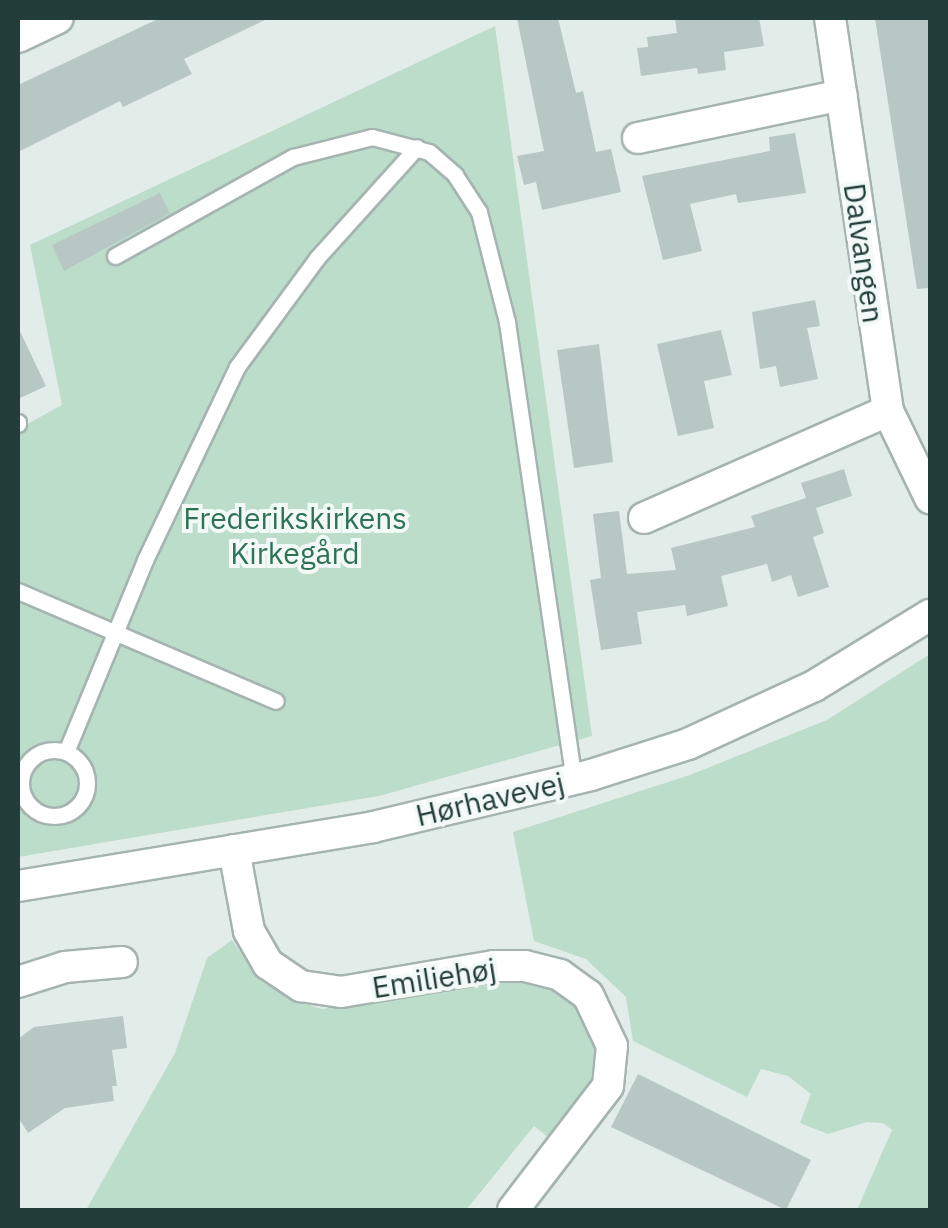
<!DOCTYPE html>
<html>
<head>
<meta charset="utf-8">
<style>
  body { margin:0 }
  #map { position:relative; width:948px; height:1228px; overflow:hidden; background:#e2ece9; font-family:"IBM Plex Sans",sans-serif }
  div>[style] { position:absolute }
  .green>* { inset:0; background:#bbddc9 }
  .building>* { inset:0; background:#b7c7c3 }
  .roads { filter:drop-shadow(2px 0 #a5b4b1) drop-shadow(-2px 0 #a5b4b1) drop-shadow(0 2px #a5b4b1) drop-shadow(0 -2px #a5b4b1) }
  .service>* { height:15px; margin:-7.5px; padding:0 7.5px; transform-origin:7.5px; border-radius:7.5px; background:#fff }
  .service>.ring { margin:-7.5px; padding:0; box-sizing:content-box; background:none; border:15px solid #fff; border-radius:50% }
  .minor>* { height:30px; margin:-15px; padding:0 15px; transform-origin:15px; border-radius:15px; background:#fff }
  .tertiary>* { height:30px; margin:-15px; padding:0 15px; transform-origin:15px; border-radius:15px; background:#fff }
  span { translate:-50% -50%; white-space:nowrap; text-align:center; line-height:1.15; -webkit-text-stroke:8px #f2f9f6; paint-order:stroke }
  .street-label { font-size:30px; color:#223d3a }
  .park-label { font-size:30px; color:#2d7353 }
  .frame { position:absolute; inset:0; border:20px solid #223d3a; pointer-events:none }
</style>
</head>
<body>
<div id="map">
  <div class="green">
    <div style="clip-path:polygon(495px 26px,592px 736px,379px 796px,18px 857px,18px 429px,62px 405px,30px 245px)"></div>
    <div style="clip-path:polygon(930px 654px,930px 1210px,857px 1210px,892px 1130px,883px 1123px,867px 1122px,828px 1134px,800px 1123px,811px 1094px,788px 1076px,761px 1069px,747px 1097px,633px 1041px,626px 997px,586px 959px,534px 941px,513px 832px,690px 775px,827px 720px)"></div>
    <div style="clip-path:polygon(232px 940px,259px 980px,293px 1000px,322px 1009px,509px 982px,529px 980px,555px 989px,575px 1002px,588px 1023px,597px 1051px,589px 1089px,552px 1140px,534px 1126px,466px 1210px,86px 1210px,175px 1053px,207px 958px)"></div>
  </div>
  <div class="building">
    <div style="clip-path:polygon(160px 18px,269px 18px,184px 59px,192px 74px,123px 107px,120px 101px,18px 152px,18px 85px)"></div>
    <div style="clip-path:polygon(517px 18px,558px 18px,576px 93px,583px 91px,596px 152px,611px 149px,621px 192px,542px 210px,536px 182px,524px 185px,517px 156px,544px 151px)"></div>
    <div style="clip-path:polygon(675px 18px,759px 18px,764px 46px,724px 52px,726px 70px,698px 74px,697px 68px,641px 76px,637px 48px,648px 47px,647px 37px,677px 33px)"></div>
    <div style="clip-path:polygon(875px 18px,930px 18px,930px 288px,917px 289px)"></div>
    <div style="clip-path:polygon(795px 133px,806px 193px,738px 203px,736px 194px,690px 204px,702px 251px,663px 260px,642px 176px,770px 151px,769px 137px)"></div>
    <div style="clip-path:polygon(160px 193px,170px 213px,64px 271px,52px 245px)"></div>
    <div style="clip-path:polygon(815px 300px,820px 326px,807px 328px,818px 379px,780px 387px,776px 366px,760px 369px,752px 312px)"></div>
    <div style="clip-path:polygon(18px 327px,46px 386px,18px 399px)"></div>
    <div style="clip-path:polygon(721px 330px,732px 375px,704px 381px,714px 428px,678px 436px,657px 344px)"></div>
    <div style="clip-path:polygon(599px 344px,613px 462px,574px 468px,557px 350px)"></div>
    <div style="clip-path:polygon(844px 469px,852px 496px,816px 508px,824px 533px,813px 537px,829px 587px,798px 597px,791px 575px,772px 582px,767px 564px,721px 576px,728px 606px,687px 616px,685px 605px,637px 612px,642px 644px,601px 650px,590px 580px,601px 578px,593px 514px,619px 511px,627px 574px,676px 570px,671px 548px,755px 527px,751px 516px,806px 498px,801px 483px)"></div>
    <div style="clip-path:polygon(123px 1016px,127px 1048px,112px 1050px,117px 1086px,112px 1086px,114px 1101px,65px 1108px,28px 1133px,18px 1117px,18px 1039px,34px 1027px)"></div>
    <div style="clip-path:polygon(638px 1074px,811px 1160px,786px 1210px,611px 1127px)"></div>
  </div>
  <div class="roads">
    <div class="service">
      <div style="left:115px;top:256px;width:204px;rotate:-29.1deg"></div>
      <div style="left:293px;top:157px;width:81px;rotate:-14.2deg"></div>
      <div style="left:372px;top:137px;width:59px;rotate:14.7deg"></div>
      <div style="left:429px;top:152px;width:35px;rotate:41deg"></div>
      <div style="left:455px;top:175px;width:44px;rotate:57deg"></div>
      <div style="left:479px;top:212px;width:114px;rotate:75.7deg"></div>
      <div style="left:507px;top:322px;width:462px;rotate:81.7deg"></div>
      <div style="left:18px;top:424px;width:2px;rotate:-90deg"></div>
      <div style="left:18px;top:591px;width:280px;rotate:23.1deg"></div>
      <div class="ring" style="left:21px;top:750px;width:51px;height:51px"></div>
      <div style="left:66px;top:752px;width:208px;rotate:-67.6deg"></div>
      <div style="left:145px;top:560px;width:214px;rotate:-64.5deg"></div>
      <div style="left:237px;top:367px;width:135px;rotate:-53.7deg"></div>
      <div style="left:317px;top:258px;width:149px;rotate:-48deg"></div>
    </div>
    <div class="minor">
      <div style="left:830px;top:18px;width:397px;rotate:81.6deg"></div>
      <div style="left:888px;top:411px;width:97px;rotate:64.2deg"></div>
      <div style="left:18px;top:37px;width:44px;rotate:-25.4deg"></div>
      <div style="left:638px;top:138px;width:208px;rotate:-11.9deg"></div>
      <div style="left:644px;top:518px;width:266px;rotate:-23.7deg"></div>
      <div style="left:234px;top:850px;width:82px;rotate:79.5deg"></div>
      <div style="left:249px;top:931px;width:38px;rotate:60deg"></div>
      <div style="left:268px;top:964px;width:40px;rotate:34deg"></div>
      <div style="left:301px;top:986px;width:40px;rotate:8.5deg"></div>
      <div style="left:341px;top:992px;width:155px;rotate:-9.6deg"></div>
      <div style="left:494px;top:966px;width:31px"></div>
      <div style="left:525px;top:966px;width:36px;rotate:14deg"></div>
      <div style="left:560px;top:975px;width:34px;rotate:36deg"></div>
      <div style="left:588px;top:995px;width:56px;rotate:64.8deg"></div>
      <div style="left:612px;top:1046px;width:40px;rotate:95.7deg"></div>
      <div style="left:608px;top:1086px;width:156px;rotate:127.5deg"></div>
      <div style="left:18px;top:982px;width:49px;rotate:-17.7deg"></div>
      <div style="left:65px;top:967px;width:57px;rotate:-5deg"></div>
    </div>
    <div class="tertiary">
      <div style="left:18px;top:886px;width:360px;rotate:-9.4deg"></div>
      <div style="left:373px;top:827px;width:224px;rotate:-13.4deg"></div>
      <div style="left:591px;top:775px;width:102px;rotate:-17.7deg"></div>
      <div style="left:688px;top:744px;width:139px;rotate:-24.7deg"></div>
      <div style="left:814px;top:686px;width:136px;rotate:-31.5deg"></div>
    </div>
  </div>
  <div class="street-label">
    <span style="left:864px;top:253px;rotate:82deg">Dalvangen</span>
    <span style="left:490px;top:799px;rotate:-13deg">Hørhavevej</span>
    <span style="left:434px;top:978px;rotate:-9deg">Emiliehøj</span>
  </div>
  <div class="park-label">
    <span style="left:295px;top:535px">Frederikskirkens<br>Kirkegård</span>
  </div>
  <div class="frame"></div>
</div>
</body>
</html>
